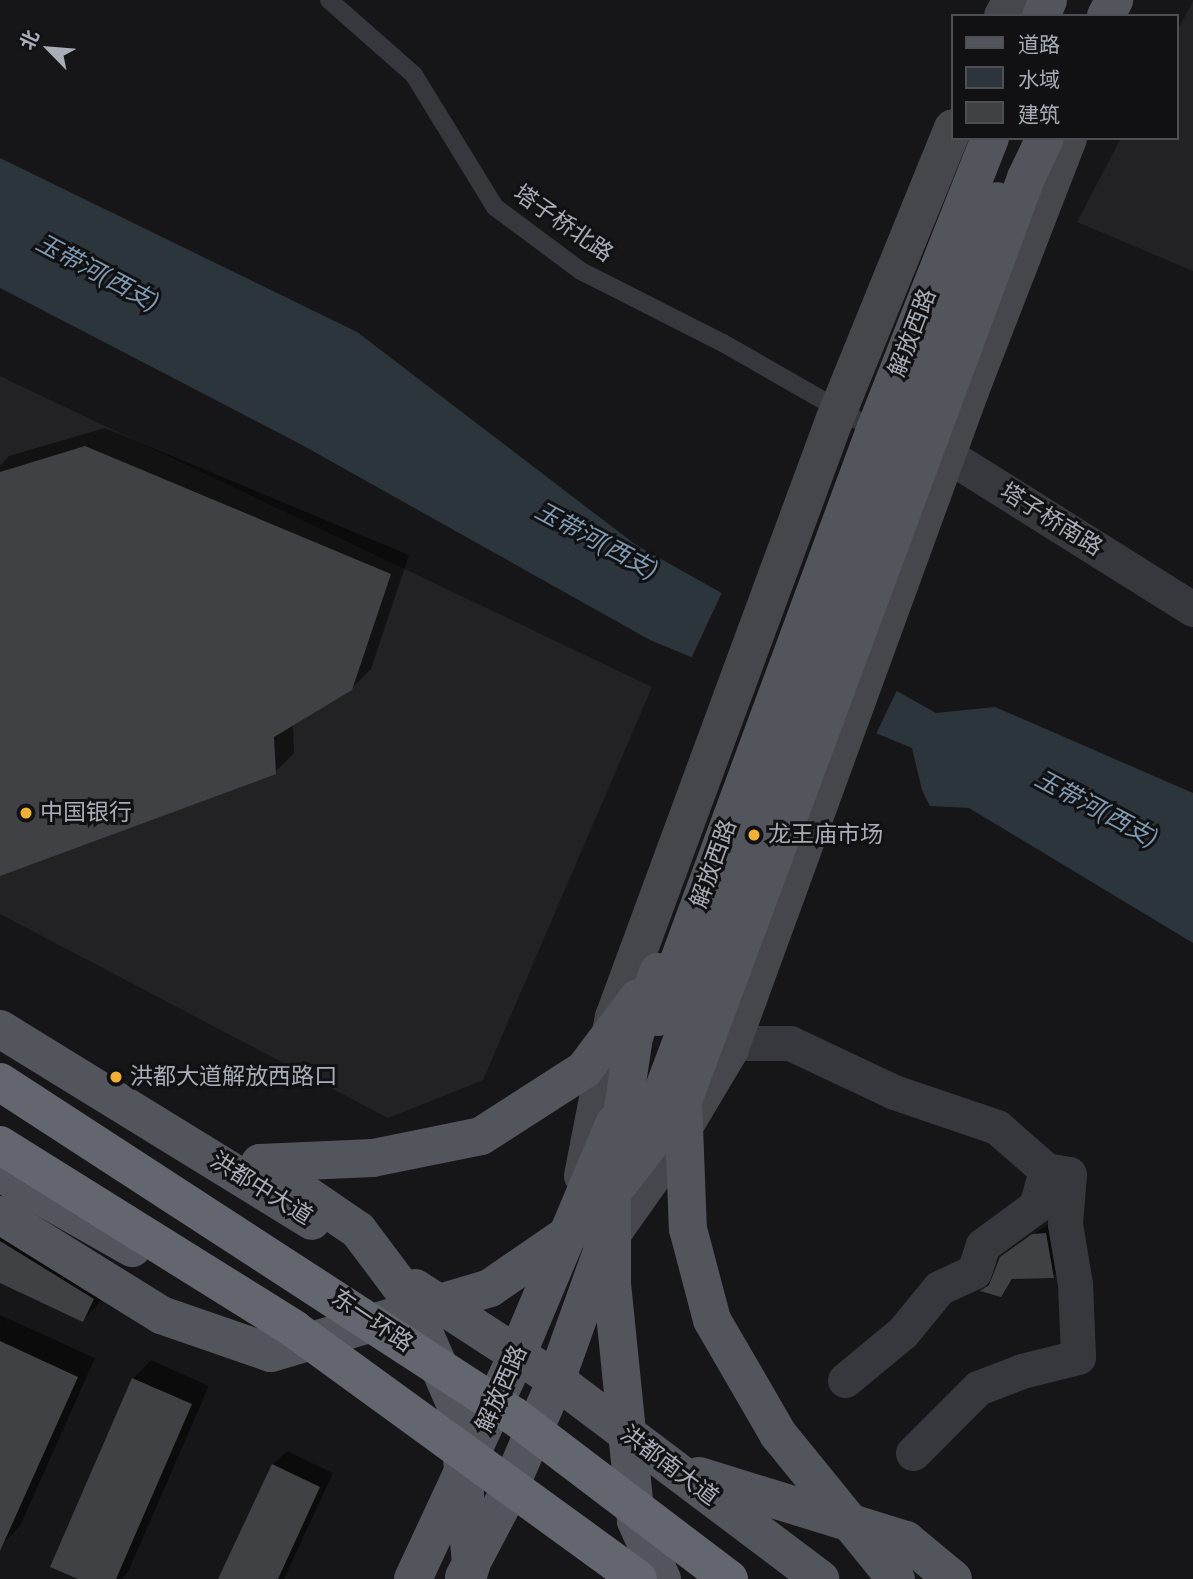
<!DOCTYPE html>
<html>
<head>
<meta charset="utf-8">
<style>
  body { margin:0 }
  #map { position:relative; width:1193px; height:1579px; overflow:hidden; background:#161618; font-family:"Roboto Condensed","Noto Sans SC",sans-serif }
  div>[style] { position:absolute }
  .built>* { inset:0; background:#222225 }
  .water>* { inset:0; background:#2c353c }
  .pier>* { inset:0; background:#161618 }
  .shadow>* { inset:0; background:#0007 }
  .building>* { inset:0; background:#404145 }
  .lane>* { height:18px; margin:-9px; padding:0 9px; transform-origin:9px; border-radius:9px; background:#37383d }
  .street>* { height:35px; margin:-17.5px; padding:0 17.5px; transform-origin:17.5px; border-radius:17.5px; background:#37383d }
  .secondary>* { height:38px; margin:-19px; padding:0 19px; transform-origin:19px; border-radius:19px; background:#45474d }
  .primary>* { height:38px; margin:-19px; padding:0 19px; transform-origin:19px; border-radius:19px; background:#53555c }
  .primary-bridge>* { height:38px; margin:-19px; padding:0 19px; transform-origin:19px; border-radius:19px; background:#53555c }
  .highway-bridge>* { height:38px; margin:-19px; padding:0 19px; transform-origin:19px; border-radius:19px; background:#63666e }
  .dots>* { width:19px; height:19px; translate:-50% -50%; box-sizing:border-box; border:4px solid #111113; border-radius:50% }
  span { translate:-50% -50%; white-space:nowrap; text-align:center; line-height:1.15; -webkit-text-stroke:6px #111113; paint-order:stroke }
  .street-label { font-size:23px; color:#a8adb8 }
  .poi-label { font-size:23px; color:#a8adb8 }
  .left { translate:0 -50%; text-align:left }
  .water-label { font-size:24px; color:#7f9bb3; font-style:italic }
  .legend { position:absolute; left:951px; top:14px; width:228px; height:126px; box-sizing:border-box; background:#111113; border:2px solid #4d4f55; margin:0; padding:9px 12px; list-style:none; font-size:21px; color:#a8adb8 }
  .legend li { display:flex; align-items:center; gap:14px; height:35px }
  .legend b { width:35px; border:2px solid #4d4f55 }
  .north { position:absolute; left:14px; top:14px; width:70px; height:70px; -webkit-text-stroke:5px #111113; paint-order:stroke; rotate:295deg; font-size:19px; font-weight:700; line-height:28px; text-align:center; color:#a8adb8 }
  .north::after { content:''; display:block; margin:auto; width:24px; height:32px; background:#a8adb8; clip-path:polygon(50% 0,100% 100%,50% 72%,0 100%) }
</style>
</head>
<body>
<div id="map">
  <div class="built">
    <div style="clip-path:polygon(1193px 1px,1193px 271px,1077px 222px,1121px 138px,1177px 138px,1177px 31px)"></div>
    <div style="clip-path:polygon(0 376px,652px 687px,483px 1080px,388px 1118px,0 914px)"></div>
  </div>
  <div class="water">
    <div style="clip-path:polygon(0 158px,357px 332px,636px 545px,936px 713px,995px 707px,1193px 793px,1193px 943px,969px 808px,930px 806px,922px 790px,912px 748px,650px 640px,302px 445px,0 288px)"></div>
  </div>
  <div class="pier">
    <div style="clip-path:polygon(723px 590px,898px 688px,875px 736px,690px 661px)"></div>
  </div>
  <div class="shadow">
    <div style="clip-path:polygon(105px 428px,409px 555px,371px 669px,351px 689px,293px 723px,294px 753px,275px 772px,0 871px,0 466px,9px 456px)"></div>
    <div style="clip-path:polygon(0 1208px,111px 1280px,101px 1301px,83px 1320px,0 1281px)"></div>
    <div style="clip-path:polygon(1047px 1225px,1055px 1225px,1062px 1267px,1053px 1276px,1015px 1277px,1001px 1295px,984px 1290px,1002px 1258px)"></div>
    <div style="clip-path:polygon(0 1315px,95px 1358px,20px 1526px,2px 1544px)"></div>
    <div style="clip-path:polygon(151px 1360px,209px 1386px,128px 1572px,122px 1579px,83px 1579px,133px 1379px)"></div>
    <div style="clip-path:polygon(287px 1451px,333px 1473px,284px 1579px,220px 1579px,273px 1465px)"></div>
  </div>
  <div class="building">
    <div style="clip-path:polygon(85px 446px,391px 574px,352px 690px,274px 737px,276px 774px,0 876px,0 472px)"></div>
    <div style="clip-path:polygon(1046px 1233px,1054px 1278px,1012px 1279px,1001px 1297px,980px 1291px,989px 1285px,1000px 1257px,1032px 1234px)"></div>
    <div style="clip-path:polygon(0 1241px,94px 1299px,83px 1322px,0 1283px)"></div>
    <div style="clip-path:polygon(0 1341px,78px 1377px,0 1551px)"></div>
    <div style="clip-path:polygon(132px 1378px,192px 1404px,116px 1579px,78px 1579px,50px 1567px)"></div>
    <div style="clip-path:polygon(272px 1464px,320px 1487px,278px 1579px,218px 1579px)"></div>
  </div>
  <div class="lane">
    <div style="left:329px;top:0;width:113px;rotate:41.4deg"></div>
    <div style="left:414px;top:75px;width:155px;rotate:58.5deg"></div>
    <div style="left:495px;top:207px;width:107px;rotate:36.7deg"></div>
    <div style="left:581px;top:271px;width:159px;rotate:26.9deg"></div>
    <div style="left:723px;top:343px;width:175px;rotate:29.8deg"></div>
  </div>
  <div class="street">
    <div style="left:925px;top:441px;width:316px;rotate:32.1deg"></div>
    <div style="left:732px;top:1043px;width:58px"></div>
    <div style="left:790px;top:1043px;width:115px;rotate:25.2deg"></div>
    <div style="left:894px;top:1092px;width:109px;rotate:18.8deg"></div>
    <div style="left:997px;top:1127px;width:65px;rotate:41.3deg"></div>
    <div style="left:1046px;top:1170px;width:23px;rotate:10deg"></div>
    <div style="left:1069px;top:1174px;width:50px;rotate:94.6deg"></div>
    <div style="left:1065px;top:1224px;width:61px;rotate:80.5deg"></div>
    <div style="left:1075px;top:1284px;width:73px;rotate:87.6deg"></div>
    <div style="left:1078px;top:1357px;width:58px;rotate:166deg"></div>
    <div style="left:1022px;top:1371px;width:47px;rotate:158.9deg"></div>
    <div style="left:978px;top:1388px;width:92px;rotate:135deg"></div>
    <div style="left:845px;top:1380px;width:75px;rotate:-39.6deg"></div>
    <div style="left:903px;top:1332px;width:57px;rotate:-50.7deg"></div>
    <div style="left:939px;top:1288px;width:38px;rotate:-25deg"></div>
    <div style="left:974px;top:1272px;width:28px;rotate:-72deg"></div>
    <div style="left:983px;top:1245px;width:66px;rotate:-36.3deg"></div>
    <div style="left:1036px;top:1206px;width:37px;rotate:-74deg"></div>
  </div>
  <div class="secondary">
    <div style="left:1003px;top:16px;width:18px;rotate:-61deg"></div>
    <div style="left:583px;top:1176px;width:162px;rotate:-79deg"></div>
    <div style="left:614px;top:1017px;width:635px;rotate:-69.74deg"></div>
    <div style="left:834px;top:421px;width:316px;rotate:-67.9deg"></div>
    <div style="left:602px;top:1248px;width:108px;rotate:-54.8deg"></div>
    <div style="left:664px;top:1160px;width:127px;rotate:-59.2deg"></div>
    <div style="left:729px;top:1051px;width:703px;rotate:-69.94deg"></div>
    <div style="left:970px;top:391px;width:271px;rotate:-68.8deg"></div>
  </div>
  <div class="primary">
    <div style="left:1041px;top:16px;width:17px;rotate:-66deg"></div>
    <div style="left:1106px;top:16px;width:18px;rotate:-63deg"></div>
    <div style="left:658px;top:1017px;width:626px;rotate:-69.71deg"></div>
    <div style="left:875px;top:430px;width:314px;rotate:-68.5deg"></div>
    <div style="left:0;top:1029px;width:366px;rotate:31.6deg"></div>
    <div style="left:643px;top:1144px;width:1007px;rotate:-69.42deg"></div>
    <div style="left:0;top:1173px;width:152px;rotate:29.6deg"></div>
    <div style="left:415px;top:1288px;width:168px;rotate:33.1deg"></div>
    <div style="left:556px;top:1380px;width:331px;rotate:37deg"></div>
    <div style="left:699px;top:1476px;width:217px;rotate:17.2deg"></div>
    <div style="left:906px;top:1540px;width:61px;rotate:39.7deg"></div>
    <div style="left:464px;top:1577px;width:84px;rotate:-62.2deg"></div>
    <div style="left:503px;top:1503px;width:134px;rotate:-66.7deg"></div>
    <div style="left:556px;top:1380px;width:164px;rotate:-70.3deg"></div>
    <div style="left:413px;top:1579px;width:247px;rotate:-65.1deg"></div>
    <div style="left:517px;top:1355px;width:251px;rotate:-67.2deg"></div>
  </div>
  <div class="primary-bridge">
    <div style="left:658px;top:972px;width:69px;rotate:110.3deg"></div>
    <div style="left:634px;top:1037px;width:145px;rotate:98.7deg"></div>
    <div style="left:612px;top:1180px;width:104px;rotate:90deg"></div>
    <div style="left:612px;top:1284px;width:238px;rotate:84.2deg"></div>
    <div style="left:636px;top:1521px;width:64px;rotate:65.9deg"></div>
    <div style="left:683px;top:1101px;width:128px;rotate:87.8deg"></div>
    <div style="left:688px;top:1229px;width:94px;rotate:75.2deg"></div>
    <div style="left:712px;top:1320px;width:132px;rotate:59.9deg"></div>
    <div style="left:778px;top:1434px;width:187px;rotate:50.9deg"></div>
    <div style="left:260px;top:1163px;width:119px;rotate:34.4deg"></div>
    <div style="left:358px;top:1230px;width:85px;rotate:53.1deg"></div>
    <div style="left:409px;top:1298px;width:122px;rotate:66.4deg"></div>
    <div style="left:458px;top:1410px;width:156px;rotate:85.2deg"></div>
    <div style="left:471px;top:1565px;width:15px;rotate:106deg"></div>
    <div style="left:260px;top:1163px;width:113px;rotate:-2.5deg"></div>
    <div style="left:373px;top:1158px;width:110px;rotate:-11.5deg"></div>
    <div style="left:481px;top:1136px;width:122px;rotate:-32.7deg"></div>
    <div style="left:584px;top:1070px;width:90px;rotate:-53.1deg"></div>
    <div style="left:0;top:1215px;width:190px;rotate:31.8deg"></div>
    <div style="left:161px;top:1315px;width:116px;rotate:19.1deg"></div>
    <div style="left:271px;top:1353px;width:228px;rotate:-16.5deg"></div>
    <div style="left:490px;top:1288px;width:125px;rotate:-34.6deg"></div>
    <div style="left:593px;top:1217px;width:147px;rotate:-52.2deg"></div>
    <div style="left:683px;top:1101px;width:985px;rotate:-69.61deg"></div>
    <div style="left:1026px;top:178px;width:44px;rotate:-64.6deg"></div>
  </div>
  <div class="highway-bridge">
    <div style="left:0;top:1082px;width:613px;rotate:33.02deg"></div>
    <div style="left:514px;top:1416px;width:270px;rotate:37.2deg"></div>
    <div style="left:0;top:1145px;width:347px;rotate:32deg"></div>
    <div style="left:294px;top:1329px;width:425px;rotate:36deg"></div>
  </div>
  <div class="dots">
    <div style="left:26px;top:813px;background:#f2b134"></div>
    <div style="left:754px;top:835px;background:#f2b134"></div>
    <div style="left:116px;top:1077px;background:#f2b134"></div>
  </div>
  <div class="street-label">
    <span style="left:563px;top:224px;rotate:35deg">塔子桥北路</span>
    <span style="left:913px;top:333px;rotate:-69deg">解放西路</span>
    <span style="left:1051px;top:520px;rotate:32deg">塔子桥南路</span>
    <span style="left:714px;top:864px;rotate:-70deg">解放西路</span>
    <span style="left:261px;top:1189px;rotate:32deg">洪都中大道</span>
    <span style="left:372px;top:1321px;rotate:34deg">东一环路</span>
    <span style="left:502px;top:1389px;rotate:-66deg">解放西路</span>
    <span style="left:669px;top:1466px;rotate:37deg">洪都南大道</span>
  </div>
  <div class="poi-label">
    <span class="left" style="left:40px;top:813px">中国银行</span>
    <span class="left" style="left:768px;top:835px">龙王庙市场</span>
    <span class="left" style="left:130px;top:1077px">洪都大道解放西路口</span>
  </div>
  <div class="water-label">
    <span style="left:97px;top:273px;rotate:28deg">玉带河(西支)</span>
    <span style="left:596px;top:541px;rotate:28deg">玉带河(西支)</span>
    <span style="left:1096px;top:809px;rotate:28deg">玉带河(西支)</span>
  </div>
  <ul class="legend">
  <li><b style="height:9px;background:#53555c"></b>道路</li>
  <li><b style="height:19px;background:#2c353c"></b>水域</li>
  <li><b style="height:19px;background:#404145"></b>建筑</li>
  </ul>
  <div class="north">北</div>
</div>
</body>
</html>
